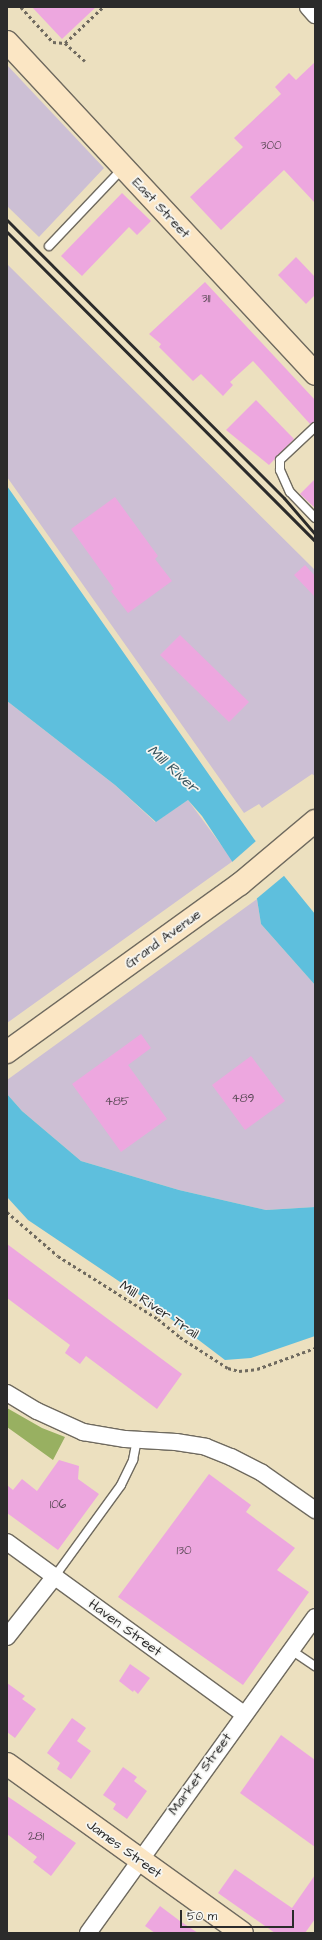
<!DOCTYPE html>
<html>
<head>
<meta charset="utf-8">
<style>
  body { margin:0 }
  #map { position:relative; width:322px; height:1940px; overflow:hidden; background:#ece0bf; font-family:"Architects Daughter",sans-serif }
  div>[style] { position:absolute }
  .industrial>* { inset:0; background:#ccbfd4 }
  .forest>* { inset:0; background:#98b061 }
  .water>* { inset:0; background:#5ebfdd }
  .pier>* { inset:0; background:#ece0bf }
  .building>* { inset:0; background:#eda7df }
  .path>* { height:2.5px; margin-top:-1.25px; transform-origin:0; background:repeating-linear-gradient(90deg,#6f6a5f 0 3px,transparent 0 6px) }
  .roads { filter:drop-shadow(1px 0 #6f6a5f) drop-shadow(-1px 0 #6f6a5f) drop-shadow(0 1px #6f6a5f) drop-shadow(0 -1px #6f6a5f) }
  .lane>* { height:8px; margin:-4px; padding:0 4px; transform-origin:4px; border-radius:4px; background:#fff }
  .street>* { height:16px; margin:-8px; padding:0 8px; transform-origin:8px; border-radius:8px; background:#fff }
  .secondary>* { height:22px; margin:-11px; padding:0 11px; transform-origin:11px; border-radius:11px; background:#fbe6c4 }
  .rail>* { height:3px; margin:-1.5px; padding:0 1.5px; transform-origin:1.5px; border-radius:1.5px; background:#2b2b2b }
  span { translate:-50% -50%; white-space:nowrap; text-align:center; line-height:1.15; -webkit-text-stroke:3.5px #f6f6f2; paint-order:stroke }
  .number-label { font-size:12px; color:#5c4a58 }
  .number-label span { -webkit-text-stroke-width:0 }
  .street-label { font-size:14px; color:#2b2b2b }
  .water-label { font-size:15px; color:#3a5760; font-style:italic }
  .frame { position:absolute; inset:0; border:8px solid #2b2b2b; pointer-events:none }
  .scale { position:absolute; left:180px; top:1910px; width:114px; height:18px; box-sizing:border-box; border:2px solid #2b2b2b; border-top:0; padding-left:5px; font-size:12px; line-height:14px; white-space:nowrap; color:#2b2b2b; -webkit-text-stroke:3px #f6f6f2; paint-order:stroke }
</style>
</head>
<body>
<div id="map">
  <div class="industrial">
    <div style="clip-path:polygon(7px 65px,104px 168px,39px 237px,7px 206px)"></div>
    <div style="clip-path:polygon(7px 264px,315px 570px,315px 776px,312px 774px,262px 808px,259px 804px,244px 813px,7px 477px)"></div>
    <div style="clip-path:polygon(7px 701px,115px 785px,155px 822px,188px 800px,233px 861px,7px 1023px)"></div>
    <div style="clip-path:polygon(257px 899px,261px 924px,315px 985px,315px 1207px,266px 1210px,179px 1190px,81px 1161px,22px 1111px,7px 1094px,7px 1080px)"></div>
  </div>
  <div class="forest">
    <div style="clip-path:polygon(7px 1408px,42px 1428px,65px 1437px,53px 1460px,7px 1427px)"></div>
  </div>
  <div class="water">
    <div style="clip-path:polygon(7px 486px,254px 839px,315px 914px,315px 985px,261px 924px,257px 899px,202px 816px,188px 800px,156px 822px,115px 785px,7px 701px)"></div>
    <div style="clip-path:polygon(7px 1094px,22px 1111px,81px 1161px,179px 1190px,266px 1210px,315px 1207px,315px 1336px,251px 1358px,225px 1360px,138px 1294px,28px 1220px,7px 1197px)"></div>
  </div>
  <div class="pier">
    <div style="clip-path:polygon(257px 840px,285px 875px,255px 900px,231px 863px)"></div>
  </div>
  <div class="building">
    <div style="clip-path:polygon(32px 7px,96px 7px,62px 39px)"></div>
    <div style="clip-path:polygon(315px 62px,315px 203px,284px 170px,221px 230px,190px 197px,243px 147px,234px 138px,281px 94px,275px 87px,289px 73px,296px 80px)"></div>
    <div style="clip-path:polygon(122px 193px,151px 221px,137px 235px,129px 227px,82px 276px,61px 256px)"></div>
    <div style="clip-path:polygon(296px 257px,315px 277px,315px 295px,306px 304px,278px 275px)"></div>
    <div style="clip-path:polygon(205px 282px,315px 400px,315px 422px,310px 424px,253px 361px,230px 382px,233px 385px,223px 396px,201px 374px,193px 381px,159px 347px,161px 344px,149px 334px)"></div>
    <div style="clip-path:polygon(256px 400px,294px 439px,269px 465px,226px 430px)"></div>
    <div style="clip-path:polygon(315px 479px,315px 508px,300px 494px)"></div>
    <div style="clip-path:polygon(115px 497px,158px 556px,155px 559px,172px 581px,128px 613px,111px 591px,114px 589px,71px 529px)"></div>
    <div style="clip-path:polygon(305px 565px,315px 576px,315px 597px,294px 575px)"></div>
    <div style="clip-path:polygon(180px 635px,249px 702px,229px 722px,160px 655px)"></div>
    <div style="clip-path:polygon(141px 1034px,151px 1048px,128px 1065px,167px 1119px,121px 1152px,72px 1084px)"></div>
    <div style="clip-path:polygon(251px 1056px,285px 1101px,245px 1130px,212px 1085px)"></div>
    <div style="clip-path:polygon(7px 1244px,182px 1374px,157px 1409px,86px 1356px,80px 1364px,65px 1353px,70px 1345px,7px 1298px)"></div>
    <div style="clip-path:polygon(59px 1460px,79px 1466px,78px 1479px,99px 1494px,58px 1550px,7px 1513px,7px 1485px,13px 1490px,22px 1479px,37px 1491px)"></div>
    <div style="clip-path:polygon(209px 1474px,251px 1505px,246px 1512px,295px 1548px,277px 1570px,309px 1592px,243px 1685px,118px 1597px)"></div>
    <div style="clip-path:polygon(130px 1664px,150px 1678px,138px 1694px,134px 1690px,133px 1692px,119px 1681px)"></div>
    <div style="clip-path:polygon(7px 1683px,25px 1696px,22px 1699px,36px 1709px,15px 1738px,7px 1732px)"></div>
    <div style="clip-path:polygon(72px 1718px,86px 1728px,77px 1741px,91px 1751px,71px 1779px,57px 1769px,60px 1763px,47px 1753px)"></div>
    <div style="clip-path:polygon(281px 1735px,315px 1760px,315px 1847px,240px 1793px)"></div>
    <div style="clip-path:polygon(123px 1767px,137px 1777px,134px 1781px,147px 1791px,127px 1819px,113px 1809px,116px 1804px,103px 1795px)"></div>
    <div style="clip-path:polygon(7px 1796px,76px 1843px,51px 1876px,33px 1862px,37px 1857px,7px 1834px)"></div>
    <div style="clip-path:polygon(235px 1869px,292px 1908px,315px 1875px,315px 1919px,305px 1933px,275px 1933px,218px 1893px)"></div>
    <div style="clip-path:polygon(160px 1906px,180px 1921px,198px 1933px,155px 1933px,145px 1926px)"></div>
  </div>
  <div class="path">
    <div style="left:21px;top:7px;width:47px;rotate:47.6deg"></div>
    <div style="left:53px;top:42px;width:12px;rotate:5deg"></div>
    <div style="left:65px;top:43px;width:27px;rotate:42deg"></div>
    <div style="left:65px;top:43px;width:52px;rotate:-43.5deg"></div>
    <div style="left:7px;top:1212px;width:67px;rotate:40.8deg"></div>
    <div style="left:58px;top:1256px;width:118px;rotate:32.2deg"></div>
    <div style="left:158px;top:1319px;width:28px;rotate:39deg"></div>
    <div style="left:180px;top:1337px;width:57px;rotate:32.9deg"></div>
    <div style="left:228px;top:1368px;width:11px;rotate:15deg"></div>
    <div style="left:239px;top:1371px;width:18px;rotate:-6deg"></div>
    <div style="left:257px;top:1369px;width:62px;rotate:-19.9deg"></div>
  </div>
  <div class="roads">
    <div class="lane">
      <div style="left:49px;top:246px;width:108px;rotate:-46.5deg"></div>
      <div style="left:315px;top:427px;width:48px;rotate:136.7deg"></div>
      <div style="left:280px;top:460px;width:10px;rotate:90deg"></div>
      <div style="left:280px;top:470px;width:24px;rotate:66deg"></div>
      <div style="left:290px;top:492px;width:36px;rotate:46deg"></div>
      <div style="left:55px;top:1576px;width:112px;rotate:-54deg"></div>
      <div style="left:121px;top:1485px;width:28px;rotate:-64deg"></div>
      <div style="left:133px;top:1460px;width:20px;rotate:-79deg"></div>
      <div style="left:291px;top:1650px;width:29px;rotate:34deg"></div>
    </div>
    <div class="street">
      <div style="left:308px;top:7px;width:11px;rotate:49deg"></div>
      <div style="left:7px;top:1393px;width:35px;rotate:31deg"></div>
      <div style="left:37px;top:1411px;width:51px;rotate:24.5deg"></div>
      <div style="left:83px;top:1432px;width:43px;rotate:9.5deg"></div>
      <div style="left:125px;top:1439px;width:51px;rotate:3.4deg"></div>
      <div style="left:176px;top:1442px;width:30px;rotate:9deg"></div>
      <div style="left:206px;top:1447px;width:27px;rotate:22deg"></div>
      <div style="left:231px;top:1457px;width:35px;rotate:27deg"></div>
      <div style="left:262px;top:1473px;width:65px;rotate:34.9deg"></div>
      <div style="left:7px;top:1542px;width:293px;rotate:36deg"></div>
      <div style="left:7px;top:1637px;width:78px;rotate:-51.8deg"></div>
      <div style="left:88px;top:1933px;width:389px;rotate:-54.3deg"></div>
    </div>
    <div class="secondary">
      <div style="left:7px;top:42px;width:453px;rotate:47.1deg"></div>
      <div style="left:7px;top:1052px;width:287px;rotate:-35.8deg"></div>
      <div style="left:240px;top:884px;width:98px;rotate:-40deg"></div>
      <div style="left:7px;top:1764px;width:289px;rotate:35.7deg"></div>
    </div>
  </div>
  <div class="rail">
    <div style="left:7px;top:220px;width:392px;rotate:45.1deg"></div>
    <div style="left:284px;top:498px;width:48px;rotate:49.3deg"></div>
    <div style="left:7px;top:232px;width:436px;rotate:45.1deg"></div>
  </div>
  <div class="number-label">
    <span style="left:271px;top:146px">300</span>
    <span style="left:206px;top:299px">311</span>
    <span style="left:243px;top:1099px">489</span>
    <span style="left:117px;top:1102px">485</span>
    <span style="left:58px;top:1505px">106</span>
    <span style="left:184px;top:1551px">130</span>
    <span style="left:36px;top:1837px">281</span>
  </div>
  <div class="street-label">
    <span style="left:161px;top:208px;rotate:47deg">East Street</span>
    <span style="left:163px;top:939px;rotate:-36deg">Grand Avenue</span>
    <span style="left:159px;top:1310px;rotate:34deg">Mill River Trail</span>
    <span style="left:125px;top:1628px;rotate:36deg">Haven Street</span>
    <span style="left:200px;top:1774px;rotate:-54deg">Market Street</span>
    <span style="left:124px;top:1849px;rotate:36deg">James Street</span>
  </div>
  <div class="water-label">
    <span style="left:173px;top:769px;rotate:42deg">Mill River</span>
  </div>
  <div class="frame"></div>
  <div class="scale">50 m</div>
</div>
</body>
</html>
